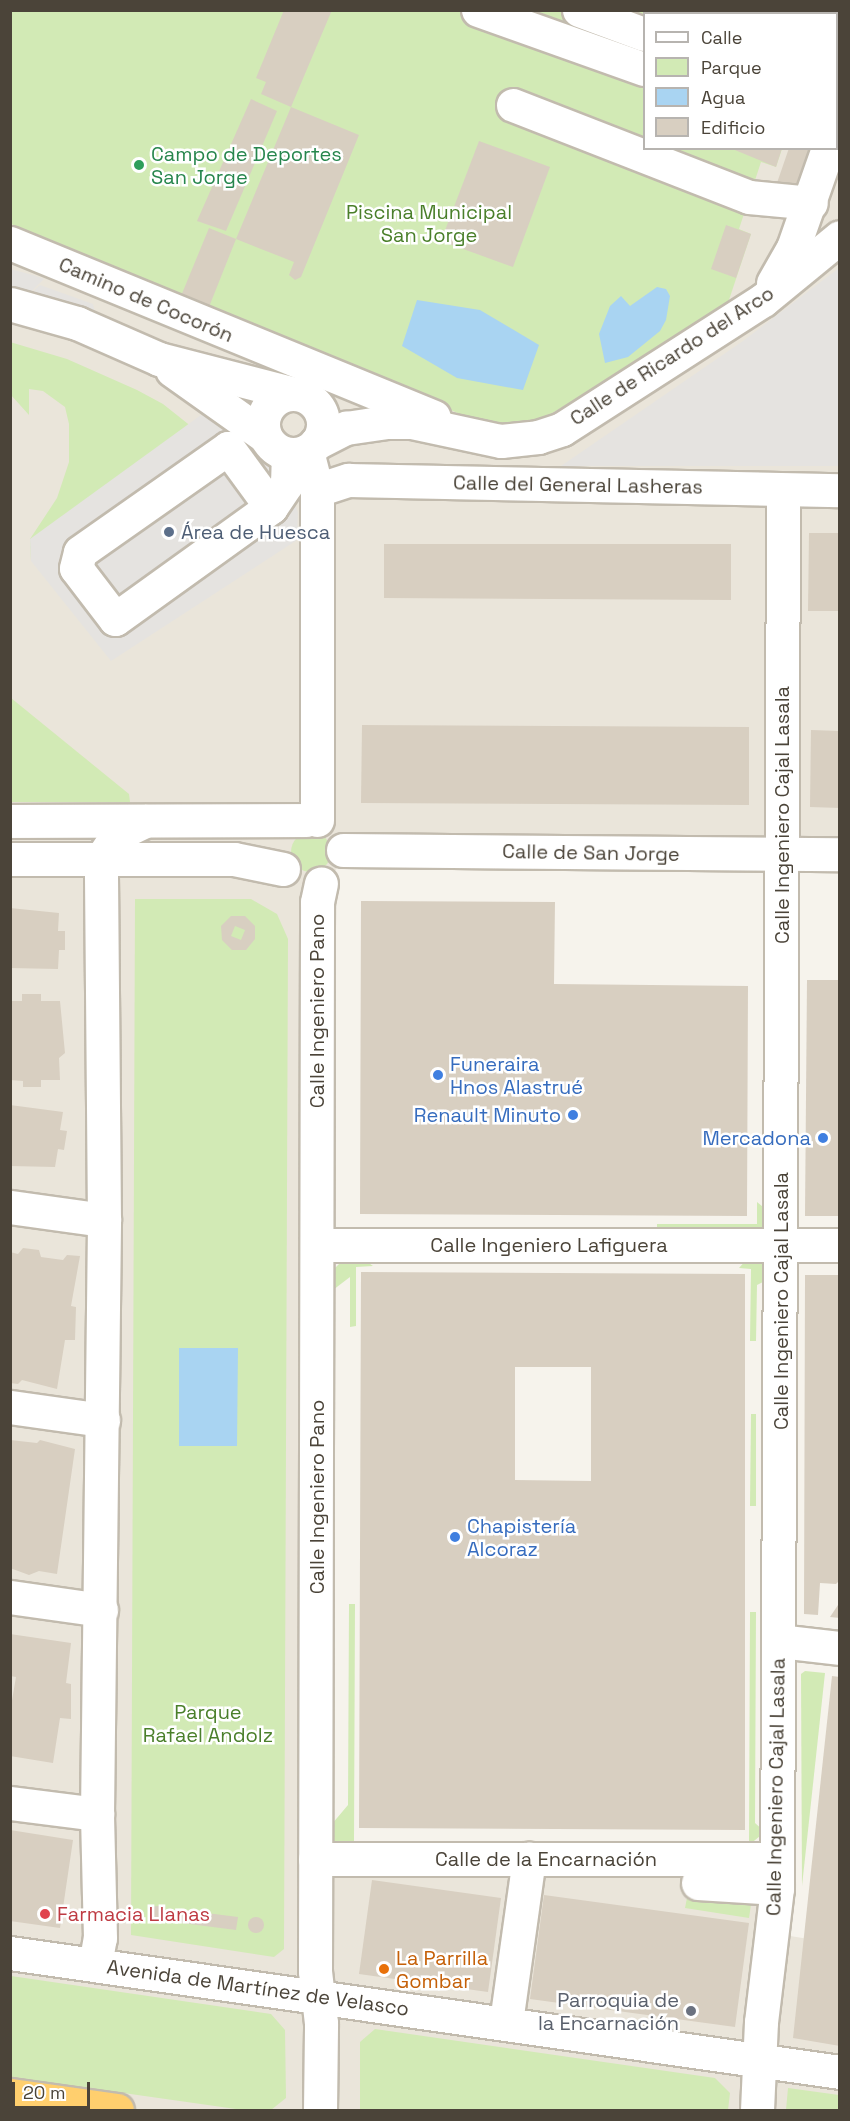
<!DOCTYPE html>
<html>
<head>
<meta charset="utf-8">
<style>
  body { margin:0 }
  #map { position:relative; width:850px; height:2121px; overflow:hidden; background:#f6f3ec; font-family:"Space Grotesk",sans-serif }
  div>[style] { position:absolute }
  .residential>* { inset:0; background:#eae5da }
  .green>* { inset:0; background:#d2eab5 }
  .round { border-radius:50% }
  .parking>* { inset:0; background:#e5e3e0 }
  .water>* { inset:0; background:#a9d4f2 }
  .building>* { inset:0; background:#d8cfc1 }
  .roads { filter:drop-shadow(2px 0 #c2bbae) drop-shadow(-2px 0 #c2bbae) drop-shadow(0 2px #c2bbae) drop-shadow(0 -2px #c2bbae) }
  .minor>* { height:33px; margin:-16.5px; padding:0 16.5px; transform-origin:16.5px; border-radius:16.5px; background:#fff }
  .minor>.ring { margin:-16.5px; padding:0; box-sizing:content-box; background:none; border:33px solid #fff; border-radius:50% }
  .highway>* { height:33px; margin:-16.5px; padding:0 16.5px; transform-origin:16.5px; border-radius:16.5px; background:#ffcf6e }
  .dots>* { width:16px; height:16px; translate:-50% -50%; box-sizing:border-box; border:3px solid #fff; border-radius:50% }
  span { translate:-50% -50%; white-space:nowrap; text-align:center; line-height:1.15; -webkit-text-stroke:5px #fff; paint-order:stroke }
  .leisure-label { font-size:20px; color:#27864d }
  .left { translate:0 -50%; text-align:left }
  .park-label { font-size:20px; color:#4a7f2a }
  .street-label { font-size:20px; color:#4b4439 }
  .service-label { font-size:20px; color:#4e5e75 }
  .shop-label { font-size:20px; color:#366cbe }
  .right { translate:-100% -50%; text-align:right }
  .health-label { font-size:20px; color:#be3a42 }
  .food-label { font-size:20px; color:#c56008 }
  .worship-label { font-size:20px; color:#5b616d }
  .frame { position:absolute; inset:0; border:12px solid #4b4439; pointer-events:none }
  .legend { position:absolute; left:643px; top:12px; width:195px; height:138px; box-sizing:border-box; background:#fff; border:2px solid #b7b4b0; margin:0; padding:8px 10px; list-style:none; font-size:18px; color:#4b4439 }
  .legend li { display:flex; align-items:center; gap:12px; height:30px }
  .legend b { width:30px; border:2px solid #b7b4b0 }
  .scale { position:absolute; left:12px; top:2082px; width:78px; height:27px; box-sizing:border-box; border:3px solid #4b4439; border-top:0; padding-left:8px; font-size:18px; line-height:21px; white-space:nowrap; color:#4b4439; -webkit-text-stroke:4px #fff; paint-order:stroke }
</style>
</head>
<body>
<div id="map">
  <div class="residential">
    <div style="clip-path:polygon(evenodd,11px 11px,839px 11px,839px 854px,342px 861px,330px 878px,315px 1858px,777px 1859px,772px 1933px,839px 1944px,839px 2110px,11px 2110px,11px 11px,644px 14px,836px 14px,836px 148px,644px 148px,644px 14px)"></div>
  </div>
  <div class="green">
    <div style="clip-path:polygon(10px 11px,824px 11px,644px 14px,644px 148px,782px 149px,776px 167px,761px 162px,739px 229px,751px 234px,725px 312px,537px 422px,493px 428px,11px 224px)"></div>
    <div style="clip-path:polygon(10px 342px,67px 359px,137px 390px,163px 404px,202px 435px,31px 561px,30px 539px,57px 498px,69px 462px,69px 424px,65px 407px,43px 391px,29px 389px,29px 415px,11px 395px)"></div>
    <div style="clip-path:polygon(11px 698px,129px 794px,130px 802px,11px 802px)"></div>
    <div class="round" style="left:291px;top:832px;width:40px;height:40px"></div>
    <div style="clip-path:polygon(135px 899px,251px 899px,277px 914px,288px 939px,284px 1949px,274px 1957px,131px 1935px)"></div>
    <div style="clip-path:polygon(757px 1202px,769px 1212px,762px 1229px,657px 1229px,657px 1224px,757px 1224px)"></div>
    <div style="clip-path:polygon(748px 1258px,765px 1261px,767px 1280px,757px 1285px,756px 1341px,750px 1341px,751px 1269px,739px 1268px)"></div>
    <div style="clip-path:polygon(363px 1259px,373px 1266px,356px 1267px,356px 1326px,350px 1327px,350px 1277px,329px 1293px,331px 1272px,343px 1260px)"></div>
    <div style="clip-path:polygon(751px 1414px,756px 1414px,756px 1506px,750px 1506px)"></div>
    <div style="clip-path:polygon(349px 1604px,355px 1604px,354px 1844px,333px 1843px,326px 1831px,348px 1805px)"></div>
    <div style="clip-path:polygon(750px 1612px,756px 1612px,755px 1823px,765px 1832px,749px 1845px)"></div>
    <div style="clip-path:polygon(805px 1671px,825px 1673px,802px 1886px,801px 1674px)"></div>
    <div style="clip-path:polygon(753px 1891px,749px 1918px,685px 1908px,688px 1893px)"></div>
    <div style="clip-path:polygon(11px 1976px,271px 2014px,285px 2030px,286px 2098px,271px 2110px,243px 2110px,11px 2077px)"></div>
    <div style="clip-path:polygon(375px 2029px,715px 2078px,730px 2093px,728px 2110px,360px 2110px,360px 2042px)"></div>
    <div style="clip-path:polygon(788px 2088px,839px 2095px,839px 2110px,786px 2110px)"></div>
  </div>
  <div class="parking">
    <div style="clip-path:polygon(839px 268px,839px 466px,561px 466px,743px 341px)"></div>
    <div style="clip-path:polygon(10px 269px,33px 275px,44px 279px,29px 294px,11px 289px)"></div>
    <div style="clip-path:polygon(40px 285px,93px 304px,96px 316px,30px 294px)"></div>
    <div style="clip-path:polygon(201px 415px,229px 426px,256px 444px,278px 468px,298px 512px,297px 540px,111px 661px,31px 561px,30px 539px)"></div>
  </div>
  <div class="water">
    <div style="clip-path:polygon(657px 287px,666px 289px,670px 296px,666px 320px,660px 331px,628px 357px,605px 363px,599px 334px,610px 306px,621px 296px,630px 306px)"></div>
    <div style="clip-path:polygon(417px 300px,480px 310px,539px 345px,523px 390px,457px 378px,402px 346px)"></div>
    <div style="clip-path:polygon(179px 1348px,238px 1348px,237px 1446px,179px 1446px)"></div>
  </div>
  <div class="building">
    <div style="clip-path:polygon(284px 10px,332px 10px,291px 107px,261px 94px,266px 82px,256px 78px)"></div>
    <div style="clip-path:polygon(778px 10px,824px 10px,777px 14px)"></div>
    <div style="clip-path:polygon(251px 99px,277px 111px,226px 231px,197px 221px)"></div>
    <div style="clip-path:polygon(291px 107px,359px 135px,301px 277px,295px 280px,289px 275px,294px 262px,236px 239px)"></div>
    <div style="clip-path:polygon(479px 141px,550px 167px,513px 267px,441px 241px)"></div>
    <div style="clip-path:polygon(730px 148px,782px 148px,776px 167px)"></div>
    <div style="clip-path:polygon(789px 148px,817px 148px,803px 191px,777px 183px)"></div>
    <div style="clip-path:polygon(726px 225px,751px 234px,736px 278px,711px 269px)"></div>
    <div style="clip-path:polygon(209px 228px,236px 239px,209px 307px,181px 296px)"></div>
    <div style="clip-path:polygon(809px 533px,840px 533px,840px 611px,808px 611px)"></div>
    <div style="clip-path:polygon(384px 544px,731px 544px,731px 600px,384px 598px)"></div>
    <div style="clip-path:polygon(362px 725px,749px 727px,749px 805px,361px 803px)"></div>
    <div style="clip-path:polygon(811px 730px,840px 731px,840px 808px,810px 807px)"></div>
    <div style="clip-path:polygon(361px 901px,555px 902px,554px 984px,748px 986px,747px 1216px,360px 1214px)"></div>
    <div style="clip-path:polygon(10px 908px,59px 913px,58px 931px,65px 931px,65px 950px,59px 950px,58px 969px,10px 968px)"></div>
    <div style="clip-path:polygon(evenodd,231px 916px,245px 916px,255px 926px,255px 939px,246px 950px,232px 950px,222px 940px,221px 926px,231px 916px,235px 926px,245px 930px,241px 940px,231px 936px,235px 926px)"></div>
    <div style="clip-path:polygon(807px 980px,840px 980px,840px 1216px,805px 1216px)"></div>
    <div style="clip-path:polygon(22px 994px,41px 994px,41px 1001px,60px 1001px,65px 1053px,59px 1058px,60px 1080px,41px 1080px,41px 1087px,23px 1087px,23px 1081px,10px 1080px,10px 1001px,22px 1001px)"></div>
    <div style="clip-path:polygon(10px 1105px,63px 1112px,60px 1130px,67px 1131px,64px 1150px,58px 1149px,55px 1167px,10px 1166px)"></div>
    <div style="clip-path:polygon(23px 1248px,39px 1250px,41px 1257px,63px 1260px,67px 1255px,80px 1256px,71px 1306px,76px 1307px,75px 1340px,65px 1340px,57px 1389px,22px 1380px,18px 1384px,10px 1383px,10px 1252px,18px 1254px)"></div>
    <div style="clip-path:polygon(evenodd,361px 1272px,745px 1274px,745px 1830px,359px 1828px,361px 1272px,515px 1367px,591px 1367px,591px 1481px,515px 1480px,515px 1367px)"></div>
    <div style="clip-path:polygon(805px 1275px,840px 1275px,840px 1580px,836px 1584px,820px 1583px,818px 1615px,804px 1614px)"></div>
    <div style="clip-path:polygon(10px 1440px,37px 1443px,40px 1440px,75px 1449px,57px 1574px,39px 1571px,29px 1575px,10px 1568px)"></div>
    <div style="clip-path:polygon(840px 1602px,840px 1618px,830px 1617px)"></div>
    <div style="clip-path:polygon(10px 1634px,71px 1643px,66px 1683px,71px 1684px,71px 1719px,60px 1718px,53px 1763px,10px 1756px,10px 1712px,16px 1677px,10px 1676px)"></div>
    <div style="clip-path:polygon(832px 1676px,840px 1677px,840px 2046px,793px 2038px)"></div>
    <div style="clip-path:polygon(10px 1830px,73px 1840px,60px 1928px,10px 1921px)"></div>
    <div style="clip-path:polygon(372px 1880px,501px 1898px,488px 1992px,359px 1974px)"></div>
    <div style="clip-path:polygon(544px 1895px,749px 1923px,735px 2027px,530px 1999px)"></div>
    <div class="round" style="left:150px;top:1906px;width:14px;height:14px"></div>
    <div style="clip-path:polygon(175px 1909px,238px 1917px,236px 1930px,174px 1922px)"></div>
    <div class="round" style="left:248px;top:1917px;width:16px;height:16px"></div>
  </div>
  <div class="roads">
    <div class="minor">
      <div style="left:478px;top:10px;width:176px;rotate:19.6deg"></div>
      <div style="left:579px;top:10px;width:69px;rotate:20.3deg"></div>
      <div style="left:671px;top:10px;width:9px;rotate:27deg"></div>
      <div style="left:730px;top:14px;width:4px;rotate:-76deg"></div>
      <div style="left:513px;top:105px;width:253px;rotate:21.3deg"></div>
      <div style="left:749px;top:197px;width:62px;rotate:5.5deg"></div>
      <div style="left:836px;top:121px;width:11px;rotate:-68deg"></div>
      <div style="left:10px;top:243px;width:458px;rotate:22.3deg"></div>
      <div style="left:773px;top:283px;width:40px;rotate:-60.3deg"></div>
      <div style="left:793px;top:248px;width:106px;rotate:-70.7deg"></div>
      <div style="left:10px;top:304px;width:70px;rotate:15.8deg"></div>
      <div style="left:77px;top:323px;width:90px;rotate:23.7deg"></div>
      <div style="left:159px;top:359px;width:139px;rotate:14.5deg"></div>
      <div style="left:172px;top:370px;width:114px;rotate:35.4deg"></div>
      <div class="ring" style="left:263px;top:394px;width:27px;height:27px"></div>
      <div style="left:316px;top:443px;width:34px;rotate:-27deg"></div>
      <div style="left:346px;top:428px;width:40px;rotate:-8.5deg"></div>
      <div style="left:386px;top:422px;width:26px"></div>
      <div style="left:412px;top:422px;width:91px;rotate:12.1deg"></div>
      <div style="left:501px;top:441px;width:37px;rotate:-6deg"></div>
      <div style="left:538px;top:437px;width:25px;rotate:-18deg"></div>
      <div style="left:562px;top:429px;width:239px;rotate:-32.7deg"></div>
      <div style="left:763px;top:300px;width:99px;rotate:-39.3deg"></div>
      <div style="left:228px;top:448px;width:73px;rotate:53.9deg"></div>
      <div style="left:271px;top:507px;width:192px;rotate:144.3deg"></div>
      <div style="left:115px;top:619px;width:64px;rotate:-127.4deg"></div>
      <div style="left:76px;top:568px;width:16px;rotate:-76deg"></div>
      <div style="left:80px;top:552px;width:181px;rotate:-35.1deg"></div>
      <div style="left:307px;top:451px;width:40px;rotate:75.6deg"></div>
      <div style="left:317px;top:490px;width:330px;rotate:90deg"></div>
      <div style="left:317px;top:490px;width:33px;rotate:-18deg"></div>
      <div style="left:348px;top:480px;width:492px;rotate:1.2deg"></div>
      <div style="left:271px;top:507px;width:29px;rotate:-56deg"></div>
      <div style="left:287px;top:483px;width:29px;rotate:-88deg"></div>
      <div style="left:10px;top:821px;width:296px;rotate:-0.2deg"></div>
      <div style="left:343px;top:850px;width:497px;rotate:0.5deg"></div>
      <div style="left:10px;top:859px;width:224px"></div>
      <div style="left:234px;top:859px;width:50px;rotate:11.5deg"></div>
      <div style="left:10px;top:1207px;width:95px;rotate:7.9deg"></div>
      <div style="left:318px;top:1245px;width:522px"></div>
      <div style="left:10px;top:1407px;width:94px;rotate:8deg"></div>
      <div style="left:10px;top:1597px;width:92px;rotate:8.1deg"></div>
      <div style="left:779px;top:1641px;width:61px;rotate:6.5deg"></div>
      <div style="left:10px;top:1803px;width:88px;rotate:7.2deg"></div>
      <div style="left:315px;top:1859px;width:462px"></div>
      <div style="left:698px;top:1883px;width:79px;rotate:3.6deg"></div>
      <div style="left:10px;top:1953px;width:838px;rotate:8.16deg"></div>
      <div style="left:95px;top:1965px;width:27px;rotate:-80deg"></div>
      <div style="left:100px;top:1938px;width:124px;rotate:-91.4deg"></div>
      <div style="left:97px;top:1814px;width:594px;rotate:-89.32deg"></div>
      <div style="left:104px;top:1220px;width:361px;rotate:-90.5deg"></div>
      <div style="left:101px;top:859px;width:30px;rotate:-56deg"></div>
      <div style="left:118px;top:834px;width:30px;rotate:-26deg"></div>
      <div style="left:506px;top:2022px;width:165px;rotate:-82deg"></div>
      <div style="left:320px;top:2110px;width:87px;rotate:-89.3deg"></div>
      <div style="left:321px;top:2023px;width:52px;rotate:-96.6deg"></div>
      <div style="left:315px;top:1971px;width:1069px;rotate:-89.89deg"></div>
      <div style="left:317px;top:902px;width:19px;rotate:-78deg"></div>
      <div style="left:757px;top:2110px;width:88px;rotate:-87.4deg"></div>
      <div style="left:761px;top:2022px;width:135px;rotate:-83.2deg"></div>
      <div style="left:777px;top:1888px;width:1398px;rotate:-89.75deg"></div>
    </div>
    <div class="highway">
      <div style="left:10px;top:2095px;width:108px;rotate:8deg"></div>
    </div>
  </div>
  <div class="dots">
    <div style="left:139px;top:165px;background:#2e9e5b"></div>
    <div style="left:169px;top:532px;background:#5c6f8a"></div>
    <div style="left:438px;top:1075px;background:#3f7fe0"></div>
    <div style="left:573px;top:1115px;background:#3f7fe0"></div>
    <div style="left:823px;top:1138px;background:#3f7fe0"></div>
    <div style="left:455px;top:1537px;background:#3f7fe0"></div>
    <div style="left:45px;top:1914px;background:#e0444e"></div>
    <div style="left:384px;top:1969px;background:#e8710a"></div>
    <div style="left:691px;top:2011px;background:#6b7280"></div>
  </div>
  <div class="leisure-label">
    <span class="left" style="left:151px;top:166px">Campo de Deportes<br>San Jorge</span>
  </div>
  <div class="park-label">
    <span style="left:429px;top:224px">Piscina Municipal<br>San Jorge</span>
    <span style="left:208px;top:1724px">Parque<br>Rafael Andolz</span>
  </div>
  <div class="street-label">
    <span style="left:146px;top:300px;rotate:23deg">Camino de Cocorón</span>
    <span style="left:672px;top:356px;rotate:-33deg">Calle de Ricardo del Arco</span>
    <span style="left:578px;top:485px;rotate:1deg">Calle del General Lasheras</span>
    <span style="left:782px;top:815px;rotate:-90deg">Calle Ingeniero Cajal Lasala</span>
    <span style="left:591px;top:853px;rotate:1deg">Calle de San Jorge</span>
    <span style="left:317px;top:1011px;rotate:-90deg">Calle Ingeniero Pano</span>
    <span style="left:549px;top:1245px">Calle Ingeniero Lafiguera</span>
    <span style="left:781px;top:1301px;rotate:-90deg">Calle Ingeniero Cajal Lasala</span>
    <span style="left:317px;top:1497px;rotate:-90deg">Calle Ingeniero Pano</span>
    <span style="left:776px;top:1787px;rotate:-89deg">Calle Ingeniero Cajal Lasala</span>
    <span style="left:546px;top:1859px">Calle de la Encarnación</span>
    <span style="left:258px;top:1988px;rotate:8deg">Avenida de Martínez de Velasco</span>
  </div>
  <div class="service-label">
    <span class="left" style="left:181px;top:532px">Área de Huesca</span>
  </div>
  <div class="shop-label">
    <span class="left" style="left:450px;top:1076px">Funeraira<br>Hnos Alastrué</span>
    <span class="right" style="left:561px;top:1115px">Renault Minuto</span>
    <span class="right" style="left:811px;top:1138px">Mercadona</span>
    <span class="left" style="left:467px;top:1538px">Chapistería<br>Alcoraz</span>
  </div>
  <div class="health-label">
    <span class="left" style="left:57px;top:1914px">Farmacia Llanas</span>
  </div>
  <div class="food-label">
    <span class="left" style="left:396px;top:1970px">La Parrilla<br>Gombar</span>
  </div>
  <div class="worship-label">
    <span class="right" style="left:679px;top:2012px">Parroquia de<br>la Encarnación</span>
  </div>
  <div class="frame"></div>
  <ul class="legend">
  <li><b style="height:8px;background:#fff"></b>Calle</li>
  <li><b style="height:16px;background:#d2eab5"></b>Parque</li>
  <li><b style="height:16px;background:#a9d4f2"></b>Agua</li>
  <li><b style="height:16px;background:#d8cfc1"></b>Edificio</li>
  </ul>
  <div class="scale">20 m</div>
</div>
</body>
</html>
